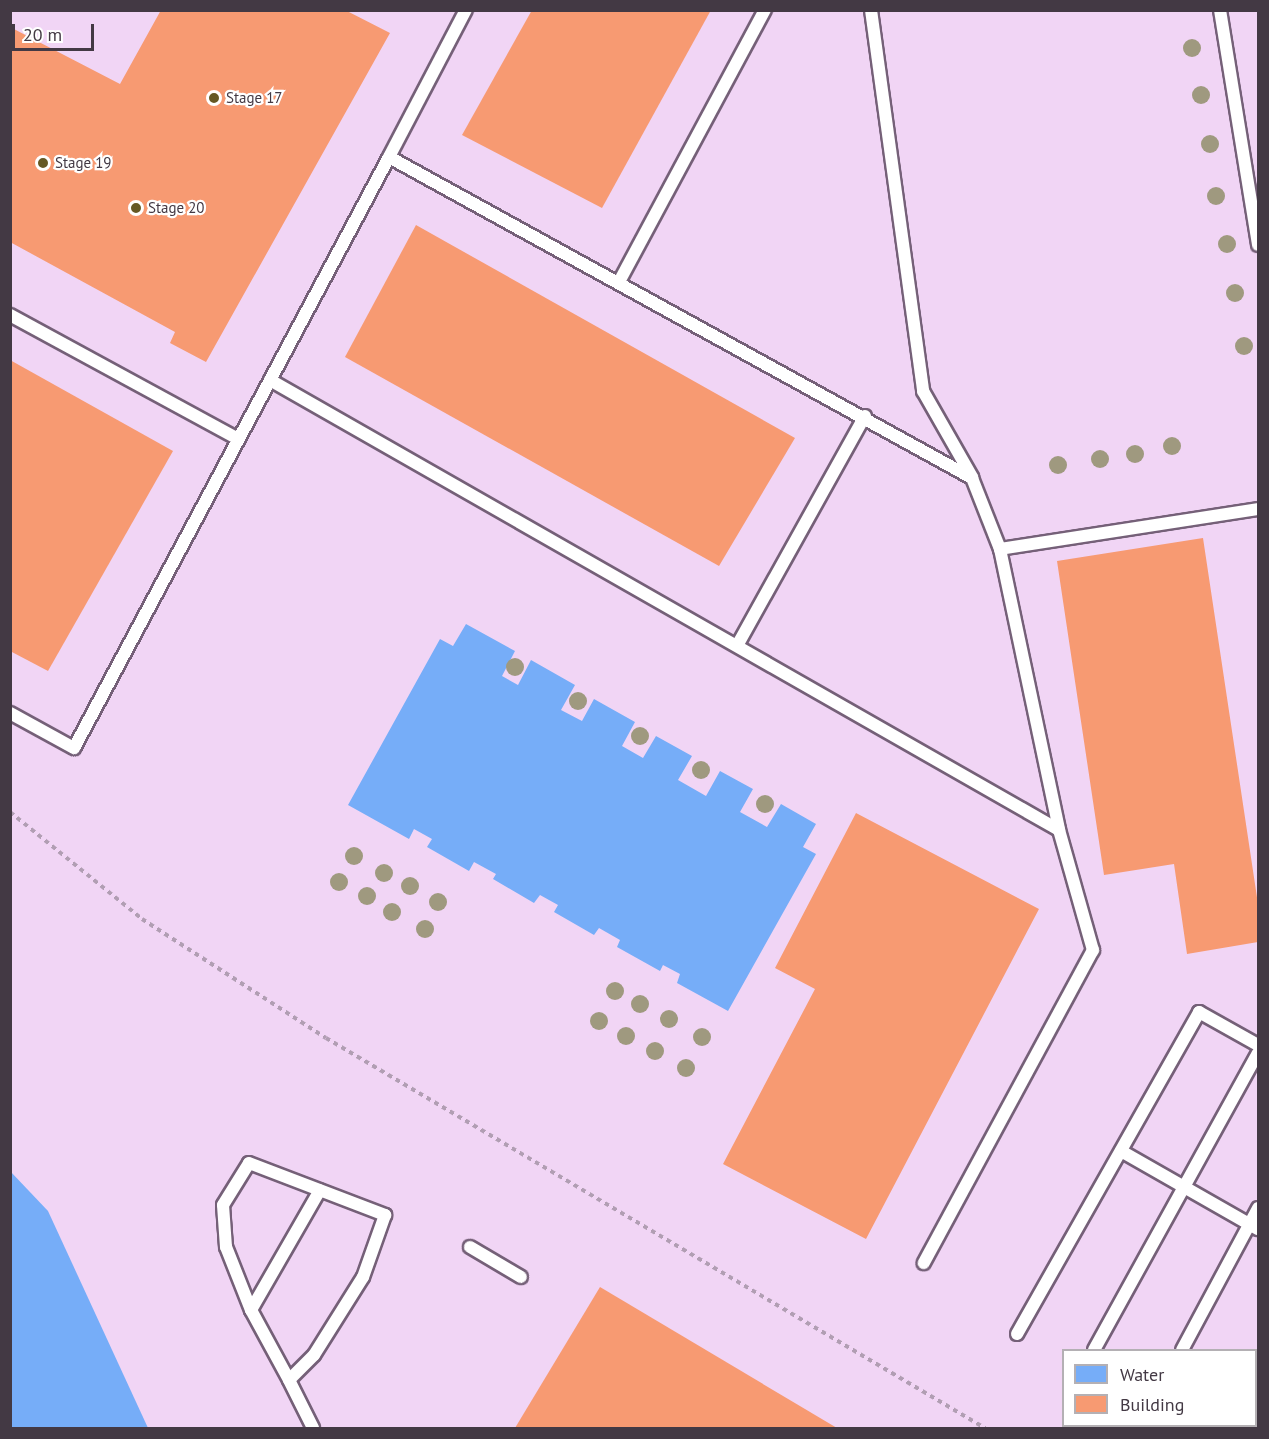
<!DOCTYPE html>
<html>
<head>
<meta charset="utf-8">
<style>
  body { margin:0 }
  #map { position:relative; width:1269px; height:1439px; overflow:hidden; background:#fbe3ff; font-family:"PT Sans",sans-serif }
  div>[style] { position:absolute }
  .built>* { inset:0; background:#f1d5f5 }
  .water>* { inset:0; background:#76adf8 }
  .building>* { inset:0; background:#f79a72 }
  .path>* { height:4px; margin-top:-2px; transform-origin:0; background:repeating-linear-gradient(90deg,#b19eb3 0 4.5px,transparent 0 9px) }
  .roads { filter:drop-shadow(2px 0 #756078) drop-shadow(-2px 0 #756078) drop-shadow(0 2px #756078) drop-shadow(0 -2px #756078) }
  .service>* { height:12px; margin:-6px; padding:0 6px; transform-origin:6px; border-radius:6px; background:#fff }
  .trees>* { width:18px; height:18px; margin:-9px; border-radius:50%; background:#9f997f }
  .dots>* { width:16px; height:16px; translate:-50% -50%; box-sizing:border-box; border:3px solid #fff; border-radius:50% }
  span { translate:-50% -50%; white-space:nowrap; text-align:center; line-height:1.15; -webkit-text-stroke:4.5px #fff; paint-order:stroke }
  .poi-label { font-size:15px; color:#433944 }
  .left { translate:0 -50%; text-align:left }
  .frame { position:absolute; inset:0; border:12px solid #433944; pointer-events:none }
  .legend { position:absolute; left:1062px; top:1349px; width:195px; height:78px; box-sizing:border-box; background:#fff; border:2px solid #b4b0b4; margin:0; padding:8px 10px; list-style:none; font-size:18px; color:#433944 }
  .legend li { display:flex; align-items:center; gap:12px; height:30px }
  .legend b { width:30px; border:2px solid #b4b0b4 }
  .scale { position:absolute; left:12px; top:24px; width:82px; height:27px; box-sizing:border-box; border:3px solid #433944; border-top:0; padding-left:8px; font-size:18px; line-height:21px; white-space:nowrap; color:#433944; -webkit-text-stroke:4px #fff; paint-order:stroke }
</style>
</head>
<body>
<div id="map">
  <div class="built">
    <div style="clip-path:polygon(evenodd,10px 11px,1258px 11px,1258px 1428px,11px 1428px,10px 11px,1064px 1350px,1256px 1350px,1256px 1426px,1064px 1426px,1064px 1350px)"></div>
  </div>
  <div class="water">
    <div style="clip-path:polygon(466px 624px,515px 651px,502px 676px,518px 685px,531px 660px,575px 685px,561px 710px,582px 721px,594px 699px,635px 722px,622px 746px,643px 758px,656px 736px,692px 756px,678px 780px,706px 796px,720px 771px,753px 789px,740px 812px,767px 827px,781px 804px,816px 824px,803px 847px,816px 854px,728px 1011px,677px 983px,680px 974px,663px 965px,660px 971px,617px 947px,620px 940px,599px 928px,594px 935px,554px 912px,558px 905px,540px 895px,534px 903px,493px 879px,496px 874px,474px 862px,469px 871px,427px 847px,432px 839px,414px 829px,409px 839px,348px 805px,440px 639px,453px 646px)"></div>
    <div style="clip-path:polygon(10px 1171px,48px 1211px,148px 1428px,11px 1428px)"></div>
  </div>
  <div class="building">
    <div style="clip-path:polygon(161px 10px,345px 10px,390px 33px,206px 362px,170px 343px,175px 332px,10px 242px,10px 27px,120px 84px)"></div>
    <div style="clip-path:polygon(532px 10px,711px 10px,602px 208px,462px 135px)"></div>
    <div style="clip-path:polygon(416px 225px,795px 438px,719px 566px,345px 357px)"></div>
    <div style="clip-path:polygon(10px 360px,173px 451px,48px 671px,10px 651px)"></div>
    <div style="clip-path:polygon(1203px 538px,1258px 904px,1258px 942px,1187px 954px,1174px 864px,1104px 875px,1057px 561px)"></div>
    <div style="clip-path:polygon(856px 813px,1039px 909px,866px 1239px,723px 1164px,815px 989px,775px 968px)"></div>
    <div style="clip-path:polygon(600px 1287px,837px 1428px,515px 1428px)"></div>
  </div>
  <div class="path">
    <div style="left:10px;top:812px;width:170px;rotate:39deg"></div>
    <div style="left:142px;top:919px;width:219px;rotate:32.9deg"></div>
    <div style="left:326px;top:1038px;width:766px;rotate:30.62deg"></div>
  </div>
  <div class="roads">
    <div class="service">
      <div style="left:871px;top:10px;width:385px;rotate:82.2deg"></div>
      <div style="left:923px;top:391px;width:99px;rotate:60.3deg"></div>
      <div style="left:1220px;top:10px;width:238px;rotate:80.8deg"></div>
      <div style="left:389px;top:157px;width:166px;rotate:-62.4deg"></div>
      <div style="left:619px;top:282px;width:309px;rotate:-61.8deg"></div>
      <div style="left:10px;top:315px;width:260px;rotate:28.5deg"></div>
      <div style="left:270px;top:380px;width:908px;rotate:29.7deg"></div>
      <div style="left:1000px;top:549px;width:261px;rotate:-8.8deg"></div>
      <div style="left:738px;top:644px;width:261px;rotate:-60.9deg"></div>
      <div style="left:10px;top:713px;width:73px;rotate:28.7deg"></div>
      <div style="left:74px;top:748px;width:670px;rotate:-61.94deg"></div>
      <div style="left:389px;top:157px;width:666px;rotate:28.84deg"></div>
      <div style="left:972px;top:478px;width:76px;rotate:68.5deg"></div>
      <div style="left:1000px;top:549px;width:287px;rotate:78.1deg"></div>
      <div style="left:1059px;top:830px;width:125px;rotate:74.2deg"></div>
      <div style="left:1093px;top:950px;width:356px;rotate:118.4deg"></div>
      <div style="left:1121px;top:1151px;width:158px;rotate:29.7deg"></div>
      <div style="left:470px;top:1247px;width:59px;rotate:30.5deg"></div>
      <div style="left:251px;top:1310px;width:138px;rotate:-60.1deg"></div>
      <div style="left:1017px;top:1334px;width:370px;rotate:-60.5deg"></div>
      <div style="left:1199px;top:1012px;width:68px;rotate:29.2deg"></div>
      <div style="left:1094px;top:1350px;width:339px;rotate:-61.1deg"></div>
      <div style="left:1182px;top:1350px;width:161px;rotate:-61.8deg"></div>
      <div style="left:1256px;top:1374px;width:5px;rotate:-68deg"></div>
      <div style="left:289px;top:1380px;width:80px;rotate:-118.5deg"></div>
      <div style="left:251px;top:1310px;width:68px;rotate:-111.6deg"></div>
      <div style="left:226px;top:1247px;width:42px;rotate:-94.1deg"></div>
      <div style="left:223px;top:1205px;width:49px;rotate:-58.2deg"></div>
      <div style="left:249px;top:1163px;width:146px;rotate:20.9deg"></div>
      <div style="left:385px;top:1215px;width:66px;rotate:109.5deg"></div>
      <div style="left:363px;top:1277px;width:92px;rotate:122.1deg"></div>
      <div style="left:314px;top:1355px;width:35px;rotate:135deg"></div>
      <div style="left:289px;top:1380px;width:54px;rotate:63.4deg"></div>
      <div style="left:1225px;top:1428px;width:2px;rotate:-63deg"></div>
    </div>
  </div>
  <div class="trees">
    <div style="left:1192px;top:48px"></div>
    <div style="left:1201px;top:95px"></div>
    <div style="left:1210px;top:144px"></div>
    <div style="left:1216px;top:196px"></div>
    <div style="left:1227px;top:244px"></div>
    <div style="left:1235px;top:293px"></div>
    <div style="left:1244px;top:346px"></div>
    <div style="left:1172px;top:446px"></div>
    <div style="left:1135px;top:454px"></div>
    <div style="left:1100px;top:459px"></div>
    <div style="left:1058px;top:465px"></div>
    <div style="left:515px;top:667px"></div>
    <div style="left:578px;top:701px"></div>
    <div style="left:640px;top:736px"></div>
    <div style="left:701px;top:770px"></div>
    <div style="left:765px;top:804px"></div>
    <div style="left:354px;top:856px"></div>
    <div style="left:384px;top:873px"></div>
    <div style="left:339px;top:882px"></div>
    <div style="left:410px;top:886px"></div>
    <div style="left:367px;top:896px"></div>
    <div style="left:438px;top:902px"></div>
    <div style="left:392px;top:912px"></div>
    <div style="left:425px;top:929px"></div>
    <div style="left:615px;top:991px"></div>
    <div style="left:640px;top:1004px"></div>
    <div style="left:669px;top:1019px"></div>
    <div style="left:599px;top:1021px"></div>
    <div style="left:626px;top:1036px"></div>
    <div style="left:702px;top:1037px"></div>
    <div style="left:655px;top:1051px"></div>
    <div style="left:686px;top:1068px"></div>
  </div>
  <div class="dots">
    <div style="left:214px;top:98px;background:#655824"></div>
    <div style="left:43px;top:163px;background:#655824"></div>
    <div style="left:136px;top:208px;background:#655824"></div>
  </div>
  <div class="poi-label">
    <span class="left" style="left:226px;top:98px">Stage 17</span>
    <span class="left" style="left:55px;top:163px">Stage 19</span>
    <span class="left" style="left:148px;top:208px">Stage 20</span>
  </div>
  <div class="frame"></div>
  <ul class="legend">
  <li><b style="height:16px;background:#76adf8"></b>Water</li>
  <li><b style="height:16px;background:#f79a72"></b>Building</li>
  </ul>
  <div class="scale">20 m</div>
</div>
</body>
</html>
